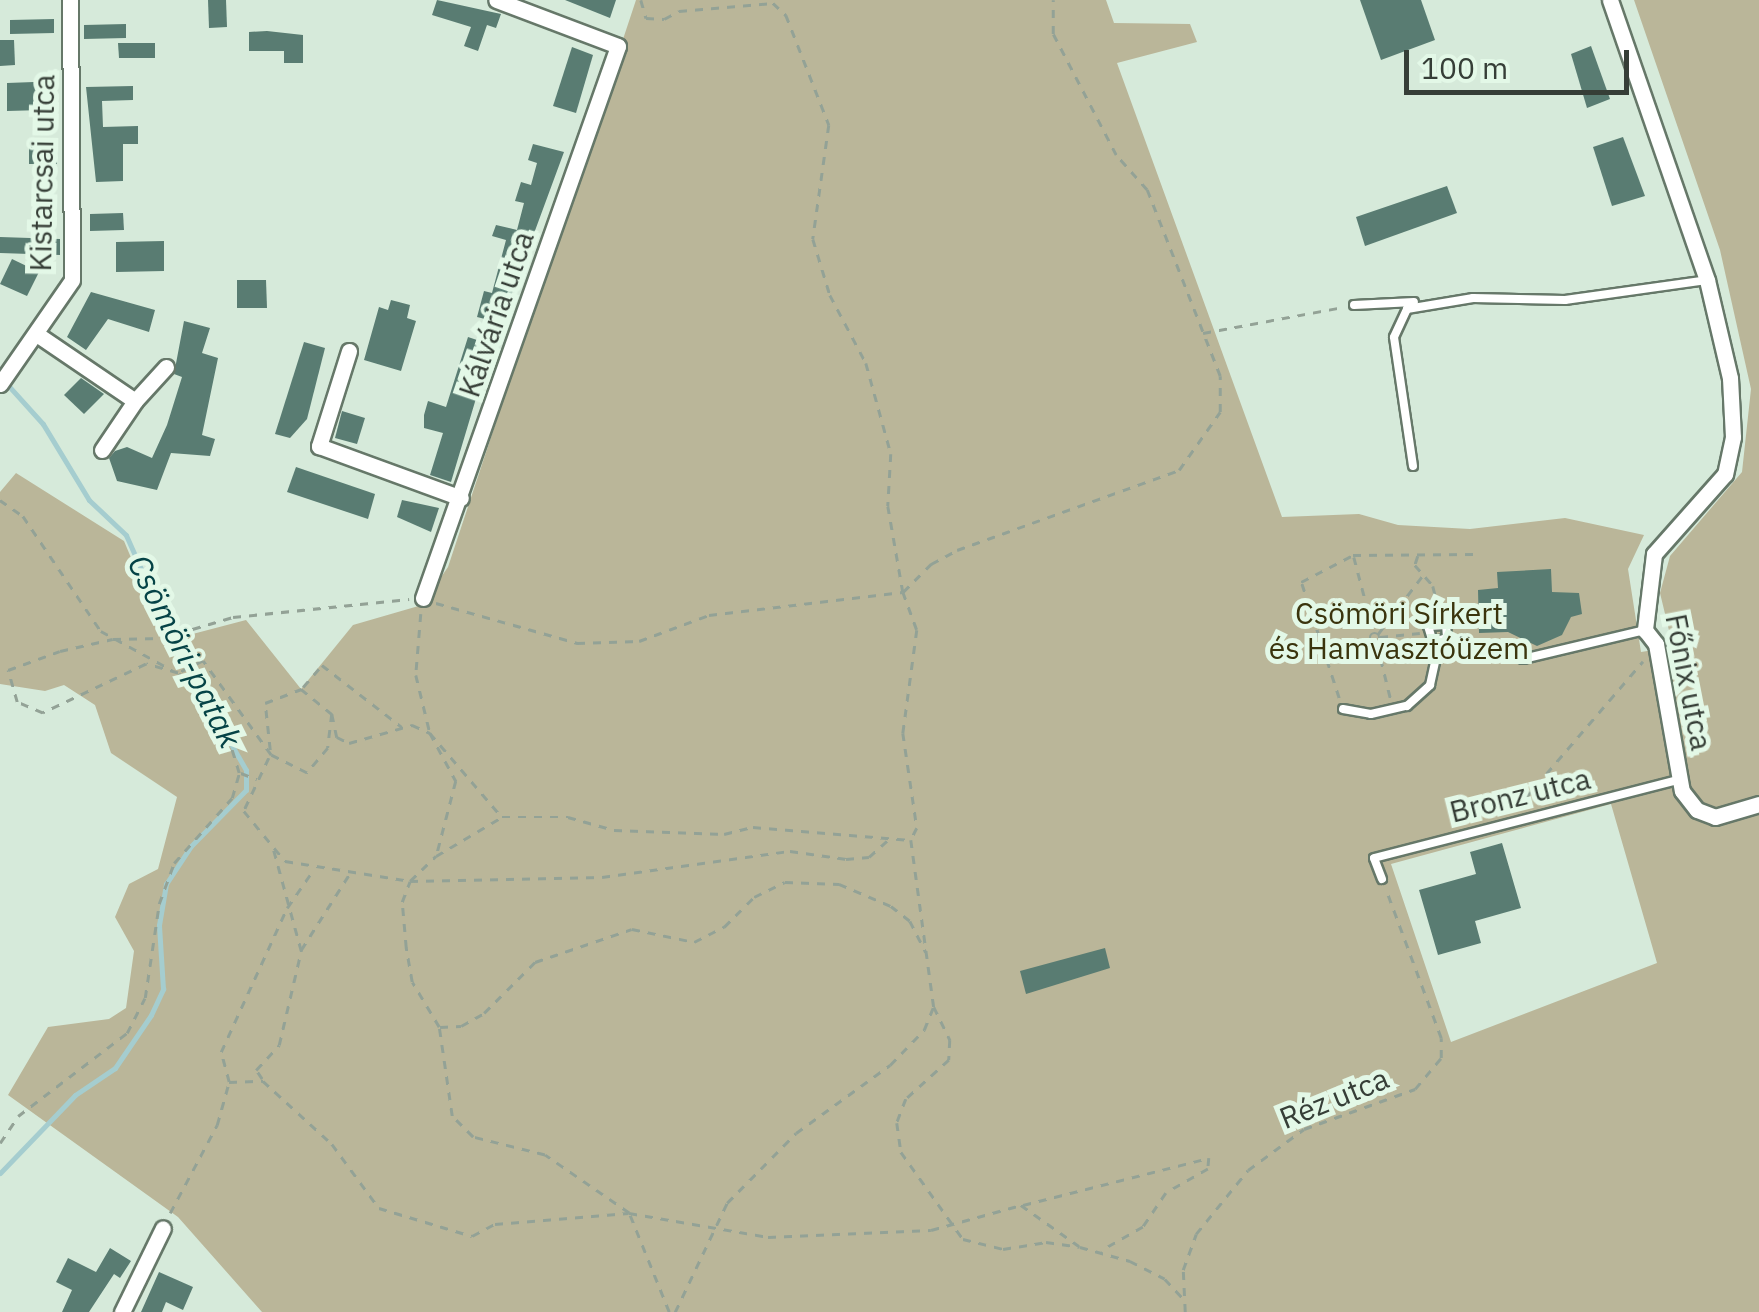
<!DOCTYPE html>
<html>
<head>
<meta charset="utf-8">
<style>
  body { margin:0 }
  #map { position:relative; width:1759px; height:1312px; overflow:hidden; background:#d6eada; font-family:"IBM Plex Sans",sans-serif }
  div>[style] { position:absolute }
  .green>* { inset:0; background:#bab699 }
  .stream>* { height:5px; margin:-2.5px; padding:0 2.5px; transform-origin:2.5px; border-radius:2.5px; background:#a5cdcf }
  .building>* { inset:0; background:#597c72 }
  .path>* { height:2.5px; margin-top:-1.25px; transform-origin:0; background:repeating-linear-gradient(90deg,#93a296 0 8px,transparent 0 16px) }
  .path>.ring { margin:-1.25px; padding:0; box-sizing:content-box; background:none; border:2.5px solid #93a296; border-radius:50% }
  .roads { filter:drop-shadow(2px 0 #667869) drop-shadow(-2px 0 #667869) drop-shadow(0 2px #667869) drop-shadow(0 -2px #667869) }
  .lane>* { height:8px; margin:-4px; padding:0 4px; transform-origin:4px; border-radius:4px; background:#fff }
  .street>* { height:15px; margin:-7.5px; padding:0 7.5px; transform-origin:7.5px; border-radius:7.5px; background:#fff }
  span { translate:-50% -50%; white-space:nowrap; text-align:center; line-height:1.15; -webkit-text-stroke:10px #e3f8e7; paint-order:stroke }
  .street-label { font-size:30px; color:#363e37 }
  .park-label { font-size:30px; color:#3a340d }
  .water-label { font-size:32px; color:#054346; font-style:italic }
  .scale { position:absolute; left:1404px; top:50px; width:225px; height:45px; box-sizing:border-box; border:5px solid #363e37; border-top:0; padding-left:12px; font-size:30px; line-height:35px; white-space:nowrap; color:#363e37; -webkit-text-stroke:8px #e3f8e7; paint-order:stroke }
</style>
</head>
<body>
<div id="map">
  <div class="green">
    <div style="clip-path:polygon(evenodd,636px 0,1106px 0,1114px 23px,1190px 24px,1197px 42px,1117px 63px,1282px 517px,1359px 514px,1398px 525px,1470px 529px,1565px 518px,1644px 535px,1628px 569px,1641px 652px,1673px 647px,1660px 593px,1670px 556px,1742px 472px,1751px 389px,1720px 250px,1634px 0,1759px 0,1759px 1312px,262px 1312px,178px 1217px,8px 1095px,48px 1027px,109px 1019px,126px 1008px,134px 951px,115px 917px,129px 884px,158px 869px,177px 797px,111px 753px,95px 705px,64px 685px,45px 691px,0 684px,0 492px,16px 473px,124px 541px,166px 641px,246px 620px,301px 689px,353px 625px,422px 605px,448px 567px,636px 0,1611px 804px,1657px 963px,1451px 1042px,1391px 864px,1611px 804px)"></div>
  </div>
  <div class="stream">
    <div style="left:0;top:1173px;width:108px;rotate:-46.1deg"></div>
    <div style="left:75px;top:1095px;width:48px;rotate:-34deg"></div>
    <div style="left:115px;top:1068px;width:64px;rotate:-55.8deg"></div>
    <div style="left:151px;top:1015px;width:29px;rotate:-65deg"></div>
    <div style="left:163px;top:989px;width:64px;rotate:-93.6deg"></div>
    <div style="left:159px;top:925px;width:42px;rotate:-80.3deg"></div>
    <div style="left:166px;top:884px;width:45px;rotate:-56.7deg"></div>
    <div style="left:191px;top:846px;width:78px;rotate:-45.5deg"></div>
    <div style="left:246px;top:790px;width:20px;rotate:-90deg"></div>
    <div style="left:246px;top:770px;width:136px;rotate:-120deg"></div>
    <div style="left:178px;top:652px;width:128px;rotate:-114deg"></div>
    <div style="left:126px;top:535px;width:51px;rotate:-136.6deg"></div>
    <div style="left:89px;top:500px;width:89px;rotate:-121.2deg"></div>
    <div style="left:43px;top:424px;width:55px;rotate:-132.1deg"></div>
  </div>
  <div class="building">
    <div style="clip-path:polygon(208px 0,226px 0,227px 27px,209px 28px)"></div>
    <div style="clip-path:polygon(437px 0,501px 14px,496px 28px,487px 25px,478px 51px,464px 46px,471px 27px,432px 15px)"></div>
    <div style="clip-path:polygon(565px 0,616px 0,610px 18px)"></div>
    <div style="clip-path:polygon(1360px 0,1421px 0,1435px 40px,1381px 60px)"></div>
    <div style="clip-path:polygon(54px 19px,54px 33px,10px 34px,10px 20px)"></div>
    <div style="clip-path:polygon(126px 24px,126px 38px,84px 39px,84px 25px)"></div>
    <div style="clip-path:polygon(267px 31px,303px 35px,303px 63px,284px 63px,284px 51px,249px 51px,249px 32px)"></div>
    <div style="clip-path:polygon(0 40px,14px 40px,15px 65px,0 66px)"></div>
    <div style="clip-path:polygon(118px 43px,155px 43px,155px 58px,119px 58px)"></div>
    <div style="clip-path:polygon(1591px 46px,1610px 99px,1587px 108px,1571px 54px)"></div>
    <div style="clip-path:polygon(572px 47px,593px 55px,576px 113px,553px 106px)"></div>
    <div style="clip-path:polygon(34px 82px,35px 90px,43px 90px,43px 110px,7px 111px,7px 83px)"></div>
    <div style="clip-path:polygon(133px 86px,133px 100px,102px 101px,103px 127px,138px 126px,138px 144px,123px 144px,123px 181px,96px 182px,86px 87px)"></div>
    <div style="clip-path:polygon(1623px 137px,1645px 196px,1612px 206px,1593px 147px)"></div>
    <div style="clip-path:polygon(533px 144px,564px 152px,501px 323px,477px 317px,484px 291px,492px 293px,506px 240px,492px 236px,496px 225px,517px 230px,524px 203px,515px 201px,521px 182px,531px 185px,537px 163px,528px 160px)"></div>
    <div style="clip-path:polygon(29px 147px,57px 147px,57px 164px,29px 164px)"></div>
    <div style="clip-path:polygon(1447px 186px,1457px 213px,1365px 246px,1356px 217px)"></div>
    <div style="clip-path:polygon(123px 213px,124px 230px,90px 231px,90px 214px)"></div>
    <div style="clip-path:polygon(0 237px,60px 239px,60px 255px,0 253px)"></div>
    <div style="clip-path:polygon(164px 241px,164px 271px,116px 272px,116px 242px)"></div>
    <div style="clip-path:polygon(12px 259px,39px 272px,27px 296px,0 284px)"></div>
    <div style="clip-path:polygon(237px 280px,266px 280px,267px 308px,237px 308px)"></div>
    <div style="clip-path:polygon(91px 292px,155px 310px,149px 332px,108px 319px,86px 350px,67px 337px)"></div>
    <div style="clip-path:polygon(391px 300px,410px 305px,407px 318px,416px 321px,401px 371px,364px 360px,379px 307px,388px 310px)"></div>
    <div style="clip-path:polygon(184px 321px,210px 328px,202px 353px,218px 358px,202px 435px,215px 439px,210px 456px,171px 453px,157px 490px,117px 481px,109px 458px,115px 451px,127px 447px,152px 458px,167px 425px,182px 377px,174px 374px)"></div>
    <div style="clip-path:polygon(468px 337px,492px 345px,451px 482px,430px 475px,443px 433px,424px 428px,424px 415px,428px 401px,446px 407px)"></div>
    <div style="clip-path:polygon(304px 342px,325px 348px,307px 419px,290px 438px,275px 434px)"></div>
    <div style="clip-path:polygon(81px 378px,104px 394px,84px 414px,64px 395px)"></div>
    <div style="clip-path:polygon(342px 411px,365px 418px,357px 444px,335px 438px)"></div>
    <div style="clip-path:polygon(296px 467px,375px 494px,368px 519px,287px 492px)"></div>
    <div style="clip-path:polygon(402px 500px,439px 508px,431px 532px,397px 517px)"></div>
    <div style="clip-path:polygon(1551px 569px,1552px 592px,1579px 593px,1582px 614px,1571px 617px,1562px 635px,1537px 646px,1508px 632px,1479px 633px,1478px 590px,1498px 588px,1497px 572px)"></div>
    <div style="clip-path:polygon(1502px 843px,1521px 908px,1475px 921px,1481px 943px,1438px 955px,1419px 890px,1476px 874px,1470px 852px)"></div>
    <div style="clip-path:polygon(1105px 948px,1110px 968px,1026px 994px,1020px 971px)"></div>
    <div style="clip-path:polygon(110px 1248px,131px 1261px,120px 1278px,114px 1274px,89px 1312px,62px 1312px,72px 1290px,56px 1282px,68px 1258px,96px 1272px)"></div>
    <div style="clip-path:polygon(159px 1272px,193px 1287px,183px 1310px,166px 1302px,162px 1312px,141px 1312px)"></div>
  </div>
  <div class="path">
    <div style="left:641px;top:0;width:19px;rotate:74deg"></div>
    <div style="left:646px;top:18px;width:18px;rotate:3deg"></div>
    <div style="left:664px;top:19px;width:17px;rotate:-28deg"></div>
    <div style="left:679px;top:11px;width:94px;rotate:-4.9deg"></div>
    <div style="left:773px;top:3px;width:18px;rotate:43deg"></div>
    <div style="left:786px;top:15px;width:118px;rotate:68.6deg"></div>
    <div style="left:829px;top:125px;width:115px;rotate:98deg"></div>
    <div style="left:813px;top:239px;width:59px;rotate:73.1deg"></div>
    <div style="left:830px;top:295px;width:77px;rotate:62.1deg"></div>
    <div style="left:866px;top:363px;width:94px;rotate:74.6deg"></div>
    <div style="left:891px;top:454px;width:52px;rotate:93.3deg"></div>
    <div style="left:888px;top:506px;width:87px;rotate:80.1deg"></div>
    <div style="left:903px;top:592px;width:40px;rotate:69.8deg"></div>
    <div style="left:917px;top:630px;width:104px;rotate:97.7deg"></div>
    <div style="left:903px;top:733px;width:96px;rotate:81.6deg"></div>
    <div style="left:917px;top:828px;width:13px;rotate:117deg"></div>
    <div style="left:911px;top:840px;width:169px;rotate:82.2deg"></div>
    <div style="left:934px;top:1007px;width:37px;rotate:64deg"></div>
    <div style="left:950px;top:1040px;width:20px;rotate:93deg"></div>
    <div style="left:949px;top:1060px;width:58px;rotate:137.8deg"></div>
    <div style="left:906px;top:1099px;width:26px;rotate:111deg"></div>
    <div style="left:897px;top:1123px;width:29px;rotate:82deg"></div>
    <div style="left:901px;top:1152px;width:107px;rotate:54.5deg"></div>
    <div style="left:963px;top:1239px;width:41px;rotate:14deg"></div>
    <div style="left:1003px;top:1249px;width:44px;rotate:-9.2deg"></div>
    <div style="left:1046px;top:1242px;width:34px;rotate:8deg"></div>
    <div style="left:1080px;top:1247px;width:52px;rotate:15.6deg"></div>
    <div style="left:1130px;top:1261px;width:39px;rotate:27deg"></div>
    <div style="left:1165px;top:1279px;width:26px;rotate:47deg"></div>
    <div style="left:1203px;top:333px;width:142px;rotate:-10.5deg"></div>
    <div style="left:0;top:500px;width:28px;rotate:35deg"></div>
    <div style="left:23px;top:516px;width:139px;rotate:55.9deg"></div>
    <div style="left:101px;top:631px;width:81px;rotate:28.8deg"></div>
    <div style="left:1418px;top:556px;width:9px;rotate:108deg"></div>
    <div style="left:1415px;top:565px;width:28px;rotate:49deg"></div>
    <div style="left:1433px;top:586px;width:29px;rotate:76deg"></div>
    <div style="left:1354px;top:557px;width:79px;rotate:75.3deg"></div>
    <div style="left:436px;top:603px;width:147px;rotate:15.8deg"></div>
    <div style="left:577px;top:643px;width:62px;rotate:-1.8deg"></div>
    <div style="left:639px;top:641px;width:75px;rotate:-20.4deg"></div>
    <div style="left:709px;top:615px;width:195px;rotate:-6.8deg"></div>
    <div style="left:903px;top:592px;width:40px;rotate:-45deg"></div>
    <div style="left:931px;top:564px;width:30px;rotate:-28deg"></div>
    <div style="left:957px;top:550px;width:236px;rotate:-19.8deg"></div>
    <div style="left:1179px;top:470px;width:71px;rotate:-54.7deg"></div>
    <div style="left:1220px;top:412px;width:36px;rotate:-90deg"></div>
    <div style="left:1220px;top:376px;width:200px;rotate:-111.4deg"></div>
    <div style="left:1147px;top:190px;width:47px;rotate:-131.5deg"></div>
    <div style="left:1116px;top:155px;width:136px;rotate:-117.5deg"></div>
    <div style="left:1053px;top:34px;width:34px;rotate:-90deg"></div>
    <div style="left:421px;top:614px;width:61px;rotate:94.7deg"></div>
    <div style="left:416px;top:675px;width:60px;rotate:76.4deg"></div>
    <div style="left:430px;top:733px;width:55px;rotate:61.6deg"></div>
    <div style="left:456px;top:781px;width:75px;rotate:104.6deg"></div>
    <div class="ring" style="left:1370px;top:633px;width:7.5px;height:7.5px"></div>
    <div style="left:1378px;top:634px;width:74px;rotate:-52.7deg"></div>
    <div style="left:1380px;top:637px;width:40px;rotate:-5.7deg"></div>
    <div style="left:1377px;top:643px;width:59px;rotate:76.2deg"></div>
    <div style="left:1325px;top:652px;width:47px;rotate:-16.1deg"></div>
    <div style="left:303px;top:687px;width:29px;rotate:-49deg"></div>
    <div style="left:322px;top:665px;width:101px;rotate:37.8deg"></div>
    <div style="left:1339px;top:698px;width:122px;rotate:-108.1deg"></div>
    <div style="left:1301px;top:582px;width:59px;rotate:-27.4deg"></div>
    <div style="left:1353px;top:555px;width:121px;rotate:-0.5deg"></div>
    <div style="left:332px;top:714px;width:34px;rotate:97deg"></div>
    <div style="left:328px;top:748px;width:33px;rotate:130deg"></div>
    <div style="left:307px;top:773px;width:40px;rotate:-153.4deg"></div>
    <div style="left:271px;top:755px;width:116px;rotate:-125.9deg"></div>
    <div style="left:203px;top:661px;width:28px;rotate:154deg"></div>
    <div style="left:178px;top:673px;width:33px;rotate:-164deg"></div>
    <div style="left:146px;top:664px;width:114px;rotate:154.6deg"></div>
    <div style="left:43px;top:713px;width:28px;rotate:-157deg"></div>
    <div style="left:17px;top:702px;width:33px;rotate:-106deg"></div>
    <div style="left:8px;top:670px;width:55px;rotate:-20.1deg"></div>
    <div style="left:60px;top:651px;width:54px;rotate:-12.8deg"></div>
    <div style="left:113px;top:639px;width:49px;rotate:-1.2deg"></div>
    <div style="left:162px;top:638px;width:74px;rotate:-16.5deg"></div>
    <div style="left:233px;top:617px;width:177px;rotate:-5.8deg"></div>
    <div style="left:270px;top:750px;width:47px;rotate:-96.1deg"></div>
    <div style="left:265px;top:703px;width:39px;rotate:-21deg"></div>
    <div style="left:301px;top:689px;width:40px;rotate:39deg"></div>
    <div style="left:332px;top:714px;width:24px;rotate:78deg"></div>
    <div style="left:337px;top:737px;width:13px;rotate:27deg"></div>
    <div style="left:349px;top:743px;width:66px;rotate:-15.9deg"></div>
    <div style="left:412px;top:725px;width:20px;rotate:24deg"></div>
    <div style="left:430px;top:733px;width:111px;rotate:49.4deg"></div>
    <div style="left:269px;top:758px;width:59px;rotate:115.3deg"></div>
    <div style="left:244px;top:811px;width:65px;rotate:50.6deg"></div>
    <div style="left:285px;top:861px;width:127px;rotate:9.1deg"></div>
    <div style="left:410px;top:881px;width:192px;rotate:-1.2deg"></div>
    <div style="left:602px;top:877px;width:190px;rotate:-7.9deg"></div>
    <div style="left:790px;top:851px;width:57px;rotate:8.1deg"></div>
    <div style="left:846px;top:859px;width:23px;rotate:-5deg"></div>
    <div style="left:869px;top:857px;width:27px;rotate:-42deg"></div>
    <div style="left:241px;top:773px;width:17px;rotate:21deg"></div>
    <div style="left:1515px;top:810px;width:196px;rotate:-49.3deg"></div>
    <div style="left:301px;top:950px;width:91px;rotate:-57.5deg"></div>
    <div style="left:440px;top:1027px;width:21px;rotate:-3deg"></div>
    <div style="left:461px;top:1026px;width:26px;rotate:-29deg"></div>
    <div style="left:484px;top:1013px;width:72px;rotate:-45deg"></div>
    <div style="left:535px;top:962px;width:102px;rotate:-18.8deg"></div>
    <div style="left:632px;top:929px;width:63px;rotate:11.8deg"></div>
    <div style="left:694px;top:942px;width:34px;rotate:-27deg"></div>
    <div style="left:724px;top:927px;width:42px;rotate:-45deg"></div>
    <div style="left:754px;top:897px;width:34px;rotate:-26deg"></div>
    <div style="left:785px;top:882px;width:54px;rotate:2.1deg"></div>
    <div style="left:839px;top:884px;width:56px;rotate:22.9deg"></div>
    <div style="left:891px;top:906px;width:24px;rotate:38deg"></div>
    <div style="left:910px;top:921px;width:35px;rotate:63deg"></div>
    <div style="left:262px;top:1079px;width:11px;rotate:-124deg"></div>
    <div style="left:256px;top:1070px;width:34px;rotate:-47deg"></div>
    <div style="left:279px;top:1045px;width:97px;rotate:-76.8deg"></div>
    <div style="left:301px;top:951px;width:110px;rotate:-105.3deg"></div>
    <div style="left:229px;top:1082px;width:34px;rotate:-2deg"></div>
    <div style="left:263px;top:1081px;width:93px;rotate:42.4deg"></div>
    <div style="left:332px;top:1144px;width:79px;rotate:53.7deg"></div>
    <div style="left:379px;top:1208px;width:97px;rotate:16.8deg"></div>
    <div style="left:472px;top:1236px;width:26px;rotate:-28deg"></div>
    <div style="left:495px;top:1224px;width:134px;rotate:-4.7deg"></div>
    <div style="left:629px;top:1213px;width:141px;rotate:9.8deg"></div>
    <div style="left:768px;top:1237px;width:163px;rotate:-2.5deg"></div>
    <div style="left:931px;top:1230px;width:93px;rotate:-15.5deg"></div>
    <div style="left:1021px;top:1205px;width:71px;rotate:35.3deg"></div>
    <div style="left:0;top:1143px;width:32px;rotate:-56deg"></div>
    <div style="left:18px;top:1116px;width:137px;rotate:-37.3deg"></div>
    <div style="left:127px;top:1033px;width:39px;rotate:-63deg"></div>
    <div style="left:145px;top:998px;width:95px;rotate:-81.5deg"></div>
    <div style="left:159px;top:904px;width:44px;rotate:-69.9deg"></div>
    <div style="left:174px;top:863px;width:87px;rotate:-48.3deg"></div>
    <div style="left:232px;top:798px;width:26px;rotate:-74deg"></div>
    <div style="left:239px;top:773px;width:34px;rotate:-107deg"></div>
    <div style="left:229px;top:741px;width:84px;rotate:-126.7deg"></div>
    <div style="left:1023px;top:1205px;width:192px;rotate:-14.2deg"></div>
    <div style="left:1209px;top:1158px;width:11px;rotate:95deg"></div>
    <div style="left:1208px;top:1169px;width:48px;rotate:150.3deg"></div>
    <div style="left:1166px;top:1193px;width:41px;rotate:124.1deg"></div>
    <div style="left:1143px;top:1227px;width:48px;rotate:150.3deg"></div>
    <div style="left:170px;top:1213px;width:100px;rotate:-61.9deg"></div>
    <div style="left:217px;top:1125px;width:45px;rotate:-74.4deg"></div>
    <div style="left:229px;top:1082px;width:31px;rotate:-105deg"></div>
    <div style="left:221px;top:1052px;width:158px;rotate:-65.4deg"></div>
    <div style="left:287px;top:908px;width:47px;rotate:-55.3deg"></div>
    <div style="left:669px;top:1312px;width:107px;rotate:-112deg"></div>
    <div style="left:629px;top:1213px;width:102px;rotate:-145.4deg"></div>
    <div style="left:545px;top:1155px;width:74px;rotate:-166deg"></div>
    <div style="left:473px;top:1137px;width:30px;rotate:-135deg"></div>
    <div style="left:452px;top:1116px;width:90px;rotate:-98.3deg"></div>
    <div style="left:439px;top:1027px;width:52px;rotate:-121deg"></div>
    <div style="left:412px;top:982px;width:35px;rotate:-100deg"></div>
    <div style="left:406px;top:948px;width:46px;rotate:-95deg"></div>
    <div style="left:402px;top:902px;width:22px;rotate:-69deg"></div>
    <div style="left:410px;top:881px;width:36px;rotate:-44deg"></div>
    <div style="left:436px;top:856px;width:77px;rotate:-30.6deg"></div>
    <div style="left:502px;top:817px;width:66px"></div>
    <div style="left:568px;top:817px;width:48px;rotate:15.8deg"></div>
    <div style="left:614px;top:830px;width:110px;rotate:2.1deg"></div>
    <div style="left:724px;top:834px;width:30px;rotate:-14deg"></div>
    <div style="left:753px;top:827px;width:158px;rotate:4.7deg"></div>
    <div style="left:675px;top:1312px;width:121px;rotate:-64.5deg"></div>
    <div style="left:727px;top:1203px;width:98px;rotate:-45.4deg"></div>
    <div style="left:796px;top:1133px;width:116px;rotate:-35.9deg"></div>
    <div style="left:890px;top:1065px;width:49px;rotate:-45.8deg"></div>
    <div style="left:924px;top:1030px;width:24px;rotate:-68deg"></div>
    <div style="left:1185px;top:1312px;width:42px;rotate:-92.7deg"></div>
    <div style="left:1183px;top:1270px;width:38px;rotate:-70deg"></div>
    <div style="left:1196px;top:1234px;width:82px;rotate:-50.9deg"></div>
    <div style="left:1248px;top:1170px;width:69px;rotate:-36.2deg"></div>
    <div style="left:1304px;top:1129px;width:118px;rotate:-19.8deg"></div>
    <div style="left:1415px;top:1089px;width:40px;rotate:-50deg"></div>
    <div style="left:1441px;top:1058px;width:20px;rotate:-90deg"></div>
    <div style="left:1441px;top:1038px;width:158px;rotate:-110.4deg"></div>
  </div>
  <div class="roads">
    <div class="lane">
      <div style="left:1354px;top:305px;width:60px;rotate:-2.9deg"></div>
      <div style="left:1413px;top:466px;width:130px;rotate:-98.4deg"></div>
      <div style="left:1394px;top:337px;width:31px;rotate:-65deg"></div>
      <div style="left:1407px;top:309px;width:67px;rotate:-9.5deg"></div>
      <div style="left:1473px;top:298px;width:92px;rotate:1.2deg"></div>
      <div style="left:1565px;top:300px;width:143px;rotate:-8deg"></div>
      <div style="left:1447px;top:638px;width:13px;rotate:-94deg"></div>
      <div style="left:1446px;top:625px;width:18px;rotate:177deg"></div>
      <div style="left:1428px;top:626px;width:17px;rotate:73deg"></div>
      <div style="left:1433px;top:642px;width:15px;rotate:-16deg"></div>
      <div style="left:1447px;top:638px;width:79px;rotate:15.4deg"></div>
      <div style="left:1523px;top:659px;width:125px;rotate:-13.4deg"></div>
      <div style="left:1343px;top:709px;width:28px;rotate:10deg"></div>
      <div style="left:1371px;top:714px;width:37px;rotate:-13deg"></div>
      <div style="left:1407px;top:706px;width:31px;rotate:-42deg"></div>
      <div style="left:1430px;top:685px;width:42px;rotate:-77.6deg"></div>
      <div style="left:1382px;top:879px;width:22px;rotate:-111deg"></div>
      <div style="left:1374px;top:858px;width:314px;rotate:-14.4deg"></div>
    </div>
    <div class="street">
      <div style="left:1610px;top:0;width:296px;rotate:70.9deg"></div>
      <div style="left:1707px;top:280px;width:101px;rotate:76.8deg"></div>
      <div style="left:1730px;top:378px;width:59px;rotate:87.1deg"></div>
      <div style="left:1733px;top:437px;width:38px;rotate:102deg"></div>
      <div style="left:1725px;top:474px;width:107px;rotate:131.6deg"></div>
      <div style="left:1654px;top:554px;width:77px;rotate:96.8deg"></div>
      <div style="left:1645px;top:630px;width:18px;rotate:52deg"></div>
      <div style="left:1656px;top:644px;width:149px;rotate:80deg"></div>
      <div style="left:1682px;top:791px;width:24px;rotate:52deg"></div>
      <div style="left:1697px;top:810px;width:19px;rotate:21deg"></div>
      <div style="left:1715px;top:817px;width:46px;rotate:-16.5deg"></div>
      <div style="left:38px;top:335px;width:117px;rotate:34.2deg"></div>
      <div style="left:135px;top:401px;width:59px;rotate:124deg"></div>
      <div style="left:349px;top:351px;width:100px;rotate:107.5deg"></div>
      <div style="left:319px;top:446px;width:151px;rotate:20.1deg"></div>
      <div style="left:0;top:384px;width:126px;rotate:-55.3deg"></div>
      <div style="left:72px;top:280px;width:280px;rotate:-90.4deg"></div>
      <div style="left:135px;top:401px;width:46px;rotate:-47.6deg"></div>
      <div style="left:423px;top:598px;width:585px;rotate:-70.54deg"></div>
      <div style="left:618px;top:46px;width:130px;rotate:-159.3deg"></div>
      <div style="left:122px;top:1312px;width:93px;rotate:-64deg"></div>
    </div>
  </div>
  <div class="street-label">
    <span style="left:42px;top:173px;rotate:-89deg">Kistarcsai utca</span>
    <span style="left:496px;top:314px;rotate:-71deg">Kálvária utca</span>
    <span style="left:1689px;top:682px;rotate:79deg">Főnix utca</span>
    <span style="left:1520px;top:795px;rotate:-14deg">Bronz utca</span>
    <span style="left:1334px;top:1098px;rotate:-22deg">Réz utca</span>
  </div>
  <div class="park-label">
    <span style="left:1399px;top:630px">Csömöri Sírkert<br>és Hamvasztóüzem</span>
  </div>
  <div class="water-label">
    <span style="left:185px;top:651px;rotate:63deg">Csömöri-patak</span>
  </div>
  <div class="scale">100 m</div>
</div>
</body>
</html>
